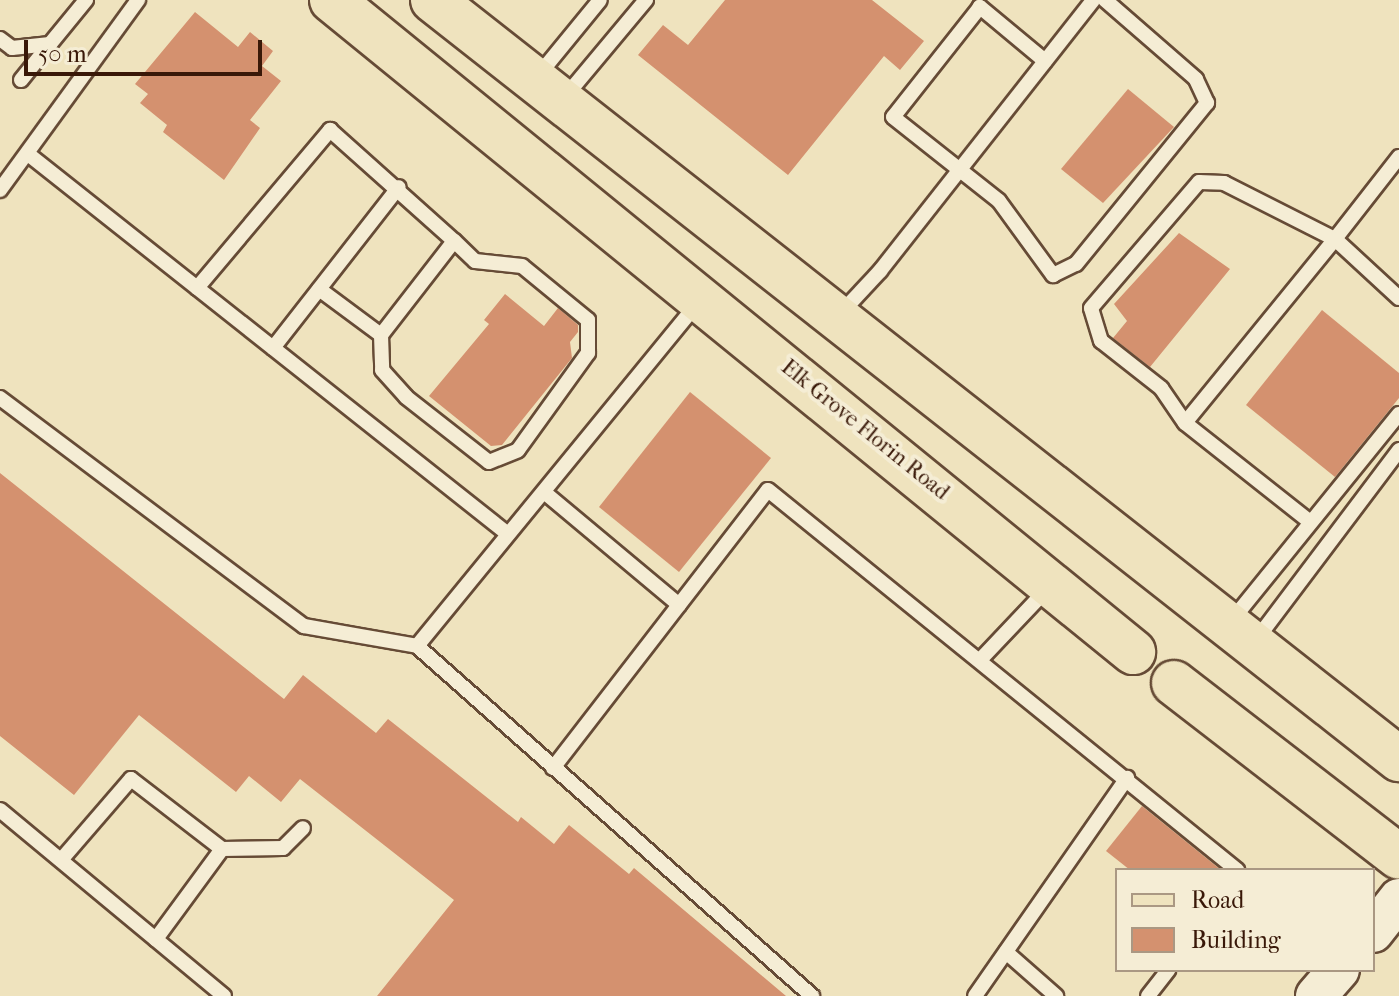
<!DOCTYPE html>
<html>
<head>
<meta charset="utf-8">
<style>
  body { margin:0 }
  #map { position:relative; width:1399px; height:996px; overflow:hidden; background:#efe3be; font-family:"IM FELL French Canon",serif }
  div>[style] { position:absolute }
  .building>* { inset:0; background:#d4916f }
  .roads { filter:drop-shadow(2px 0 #664b36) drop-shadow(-2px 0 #664b36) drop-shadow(0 2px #664b36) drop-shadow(0 -2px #664b36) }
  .service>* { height:14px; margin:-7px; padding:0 7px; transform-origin:7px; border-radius:7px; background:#f5edd5 }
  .secondary>* { height:40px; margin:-20px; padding:0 20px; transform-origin:20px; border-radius:20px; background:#f5edd5 }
  .primary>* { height:44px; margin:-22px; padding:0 22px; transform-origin:22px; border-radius:22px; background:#efe3be }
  span { translate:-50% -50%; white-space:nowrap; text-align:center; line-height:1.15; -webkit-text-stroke:8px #f5edd5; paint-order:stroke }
  .street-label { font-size:22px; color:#391808 }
  .legend { position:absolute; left:1115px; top:868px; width:260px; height:104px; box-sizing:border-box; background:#f5edd5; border:2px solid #aa9883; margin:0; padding:10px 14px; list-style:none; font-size:24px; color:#391808 }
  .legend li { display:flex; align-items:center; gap:16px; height:40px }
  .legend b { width:40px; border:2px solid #aa9883 }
  .scale { position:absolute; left:24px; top:40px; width:238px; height:36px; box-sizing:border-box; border:4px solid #391808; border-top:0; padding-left:10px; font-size:24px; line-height:28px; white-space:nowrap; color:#391808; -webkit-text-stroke:6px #f5edd5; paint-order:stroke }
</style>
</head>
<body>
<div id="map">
  <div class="building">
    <div style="clip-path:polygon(725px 0,872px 0,924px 41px,900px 70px,884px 56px,788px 175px,638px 55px,663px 25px,688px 45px)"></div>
    <div style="clip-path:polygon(195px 12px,238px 47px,250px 32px,273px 51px,262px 66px,281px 81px,250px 120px,260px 128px,224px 180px,163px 132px,167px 125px,140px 103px,148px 94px,135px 84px)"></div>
    <div style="clip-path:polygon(1128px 89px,1174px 127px,1103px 203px,1061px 169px)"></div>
    <div style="clip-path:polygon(1179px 233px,1230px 269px,1150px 367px,1113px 338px,1127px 321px,1114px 304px)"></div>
    <div style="clip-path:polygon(505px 294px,544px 326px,558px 308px,578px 325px,578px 332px,570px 342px,572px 358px,502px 445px,491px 446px,429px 396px,489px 324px,484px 320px)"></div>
    <div style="clip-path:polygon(1322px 310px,1399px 373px,1399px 398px,1335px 477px,1246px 405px)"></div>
    <div style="clip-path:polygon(690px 392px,771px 458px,679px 572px,599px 507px)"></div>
    <div style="clip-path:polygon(0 473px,284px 699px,303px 675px,376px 733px,388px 719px,518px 822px,521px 817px,554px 844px,569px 825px,629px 874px,634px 868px,786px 996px,377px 996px,454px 900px,300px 779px,281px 802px,249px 776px,236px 792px,139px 715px,74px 795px,0 736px)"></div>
    <div style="clip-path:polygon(1142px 806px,1221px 870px,1130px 870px,1106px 851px)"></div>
  </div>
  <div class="roads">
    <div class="service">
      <div style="left:0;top:39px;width:15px;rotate:37deg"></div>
      <div style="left:12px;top:48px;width:38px;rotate:-6deg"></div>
      <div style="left:50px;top:44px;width:57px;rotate:-50.7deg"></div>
      <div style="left:1045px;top:61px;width:85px;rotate:-140.3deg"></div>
      <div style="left:980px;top:7px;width:140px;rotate:128.3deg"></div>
      <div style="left:893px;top:117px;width:135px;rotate:38.4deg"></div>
      <div style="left:999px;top:201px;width:92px;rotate:53.9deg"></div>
      <div style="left:1053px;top:275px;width:25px;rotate:-26deg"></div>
      <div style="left:1076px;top:264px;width:208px;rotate:-50.9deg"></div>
      <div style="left:1207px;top:103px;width:26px;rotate:-115deg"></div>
      <div style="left:1196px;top:79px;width:121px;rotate:-139deg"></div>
      <div style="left:537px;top:77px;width:99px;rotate:-50.7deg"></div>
      <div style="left:21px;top:80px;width:46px;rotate:-51.1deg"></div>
      <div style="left:564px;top:98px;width:128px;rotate:-50.1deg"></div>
      <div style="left:28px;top:154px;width:612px;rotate:38.37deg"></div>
      <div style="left:1399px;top:157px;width:104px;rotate:128deg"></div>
      <div style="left:1335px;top:239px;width:87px;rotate:42.7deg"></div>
      <div style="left:0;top:190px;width:235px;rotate:-54deg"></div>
      <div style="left:197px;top:288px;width:207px;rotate:-49.9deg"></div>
      <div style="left:330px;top:130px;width:166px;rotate:41.8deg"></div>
      <div style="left:454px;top:241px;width:119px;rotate:127.8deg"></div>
      <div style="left:381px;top:335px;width:77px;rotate:-143.4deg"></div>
      <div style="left:840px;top:314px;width:59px;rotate:-47.1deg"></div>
      <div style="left:880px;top:271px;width:345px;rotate:-51.8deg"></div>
      <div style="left:381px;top:335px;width:35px;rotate:88deg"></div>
      <div style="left:382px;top:370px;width:36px;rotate:48deg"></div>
      <div style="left:406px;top:397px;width:105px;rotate:38.1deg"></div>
      <div style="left:489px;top:462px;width:31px;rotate:-22deg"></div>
      <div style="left:518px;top:450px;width:120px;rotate:-54.2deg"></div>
      <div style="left:588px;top:353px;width:33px;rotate:-90deg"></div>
      <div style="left:588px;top:320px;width:85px;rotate:-140.7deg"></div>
      <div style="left:522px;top:266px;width:47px;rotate:-173.9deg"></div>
      <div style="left:475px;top:261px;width:29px;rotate:-136deg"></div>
      <div style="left:273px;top:348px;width:204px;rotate:-52deg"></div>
      <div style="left:0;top:398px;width:380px;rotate:36.9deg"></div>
      <div style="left:304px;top:626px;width:115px;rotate:10deg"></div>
      <div style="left:417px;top:646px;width:528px;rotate:41.54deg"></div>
      <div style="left:1185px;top:423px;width:42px;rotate:-124.4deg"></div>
      <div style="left:1161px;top:388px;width:76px;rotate:-141.9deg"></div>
      <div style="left:1101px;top:341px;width:34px;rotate:-107deg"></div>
      <div style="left:1091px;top:308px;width:166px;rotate:-49.4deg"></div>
      <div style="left:1199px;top:182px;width:25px;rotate:2deg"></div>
      <div style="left:1224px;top:183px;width:124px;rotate:26.8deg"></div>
      <div style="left:1335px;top:239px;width:237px;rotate:129.2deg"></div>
      <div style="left:1185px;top:423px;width:158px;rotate:38.3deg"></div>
      <div style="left:544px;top:492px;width:176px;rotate:39.9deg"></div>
      <div style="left:1232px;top:620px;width:265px;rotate:-51deg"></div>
      <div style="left:1256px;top:640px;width:238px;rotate:-53deg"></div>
      <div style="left:417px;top:646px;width:443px;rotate:-50.7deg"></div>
      <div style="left:980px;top:660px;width:99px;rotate:-46.6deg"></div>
      <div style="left:553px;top:768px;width:351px;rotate:-52.3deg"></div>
      <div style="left:768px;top:490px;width:604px;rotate:39.02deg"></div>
      <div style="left:0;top:810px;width:291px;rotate:39.7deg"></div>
      <div style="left:222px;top:849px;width:61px;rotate:-0.9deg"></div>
      <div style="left:283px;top:848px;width:28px;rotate:-45deg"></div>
      <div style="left:61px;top:860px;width:107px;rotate:-49.2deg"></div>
      <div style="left:131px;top:779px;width:115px;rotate:37.6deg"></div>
      <div style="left:222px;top:849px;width:112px;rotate:126.3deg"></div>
      <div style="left:1006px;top:952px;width:67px;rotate:41.3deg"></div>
      <div style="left:975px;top:996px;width:266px;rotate:-55.1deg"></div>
      <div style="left:1148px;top:996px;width:33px;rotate:-52deg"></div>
    </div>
    <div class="secondary">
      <div style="left:1373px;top:932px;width:42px;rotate:-51.8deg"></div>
      <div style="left:1316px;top:996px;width:35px;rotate:-49deg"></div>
    </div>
    <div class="primary">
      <div style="left:332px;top:0;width:1033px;rotate:39.14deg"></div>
      <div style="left:433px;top:0;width:1229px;rotate:38.16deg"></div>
      <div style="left:1174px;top:683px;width:284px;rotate:37.7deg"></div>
    </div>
  </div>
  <div class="street-label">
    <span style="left:865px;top:430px;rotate:39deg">Elk Grove Florin Road</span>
  </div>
  <ul class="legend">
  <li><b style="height:10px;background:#efe3be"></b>Road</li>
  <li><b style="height:22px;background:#d4916f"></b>Building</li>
  </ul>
  <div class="scale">50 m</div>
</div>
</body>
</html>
